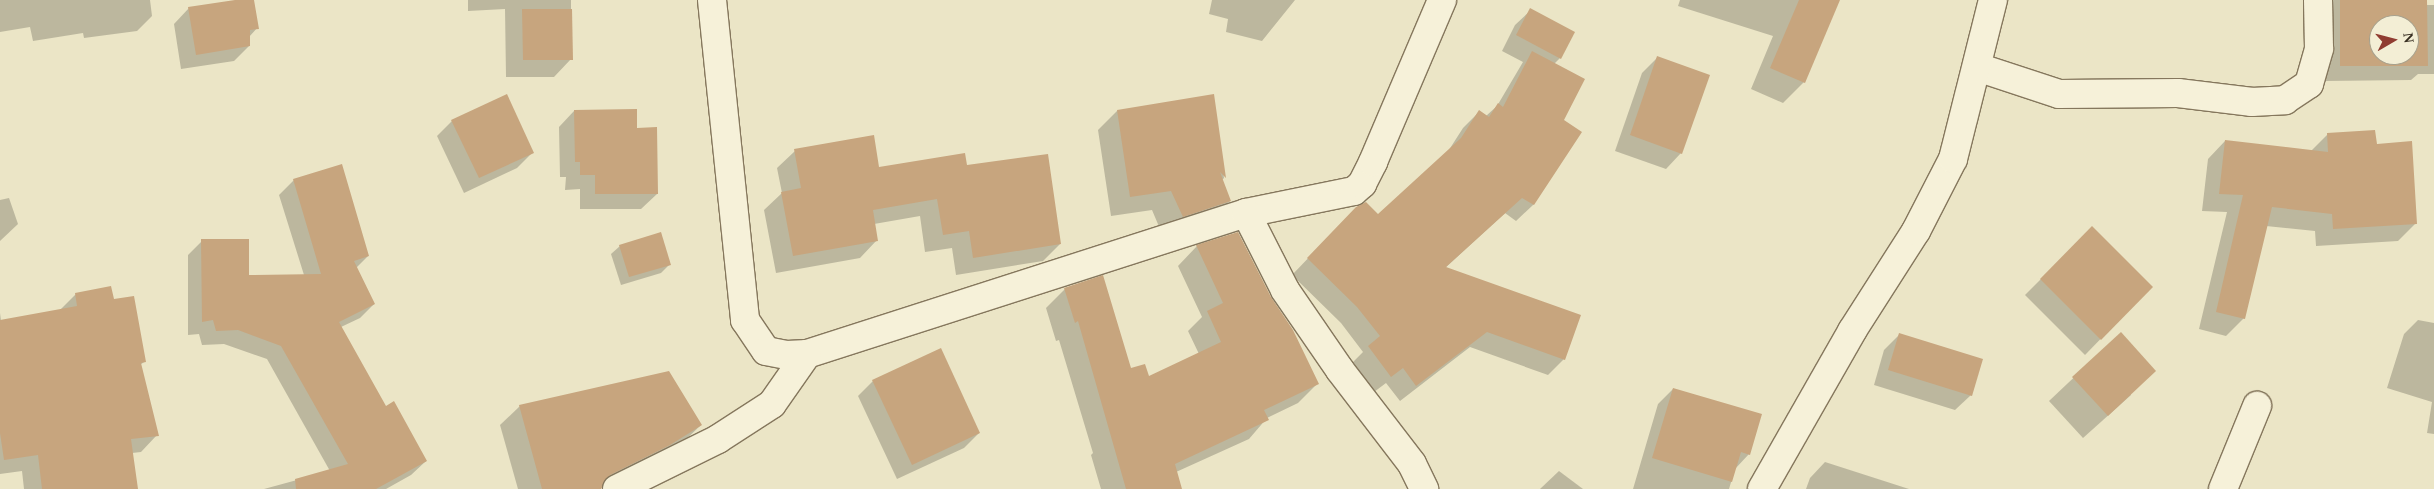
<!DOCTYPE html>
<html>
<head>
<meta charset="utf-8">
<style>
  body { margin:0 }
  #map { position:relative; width:2434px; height:489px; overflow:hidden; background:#ebe5c6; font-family:Georgia,serif }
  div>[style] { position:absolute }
  .shadow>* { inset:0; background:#0003 }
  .building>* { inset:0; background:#c7a57e }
  .roads { filter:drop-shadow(1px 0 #85775d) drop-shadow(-1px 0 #85775d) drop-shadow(0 1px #85775d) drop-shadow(0 -1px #85775d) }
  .minor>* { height:28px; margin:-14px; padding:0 14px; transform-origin:14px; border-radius:14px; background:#f6f1d9 }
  span { translate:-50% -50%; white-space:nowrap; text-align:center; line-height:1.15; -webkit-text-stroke:5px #f3eed5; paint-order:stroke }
  .north { position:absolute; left:2369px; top:15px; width:50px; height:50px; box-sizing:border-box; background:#f3eed5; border:1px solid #a7a18d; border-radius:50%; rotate:82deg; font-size:14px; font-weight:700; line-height:20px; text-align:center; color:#362d20 }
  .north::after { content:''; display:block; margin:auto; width:18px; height:22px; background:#903c31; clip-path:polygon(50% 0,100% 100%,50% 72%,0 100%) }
</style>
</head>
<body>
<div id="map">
  <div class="shadow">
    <div style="clip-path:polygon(0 0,150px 0,152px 16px,137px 31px,84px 38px,83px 33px,33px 41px,30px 27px,0 32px)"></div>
    <div style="clip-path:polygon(253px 0,257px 28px,249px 37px,249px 46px,234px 61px,181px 69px,174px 24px,189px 8px)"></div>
    <div style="clip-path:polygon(468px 0,571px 0,571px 59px,554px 77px,506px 77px,505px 9px,468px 11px)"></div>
    <div style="clip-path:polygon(1212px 0,1295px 0,1262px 41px,1226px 32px,1228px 19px,1209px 14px)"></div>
    <div style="clip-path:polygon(1680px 0,1839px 0,1804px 82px,1783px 103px,1751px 89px,1773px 36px,1678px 6px)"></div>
    <div style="clip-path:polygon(evenodd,2329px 0,2426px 0,2426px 5px,2434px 5px,2434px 74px,2418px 74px,2411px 80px,2325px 81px,2325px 4px,2329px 0,2379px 25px,2409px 25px,2409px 55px,2379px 55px,2379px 25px)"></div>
    <div style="clip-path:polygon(1531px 10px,1560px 58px,1554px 64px,1563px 120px,1580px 132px,1533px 205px,1516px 221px,1505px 213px,1445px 268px,1564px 359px,1548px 375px,1470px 347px,1400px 401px,1386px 383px,1374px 392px,1352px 363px,1363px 352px,1341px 323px,1292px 275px,1340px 225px,1378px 215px,1447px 153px,1463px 128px,1479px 112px,1486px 116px,1497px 106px,1523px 62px,1502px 51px,1515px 25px)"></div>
    <div style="clip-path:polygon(1657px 58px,1681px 153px,1666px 169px,1615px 151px,1642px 73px)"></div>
    <div style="clip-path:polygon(1213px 96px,1224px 178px,1222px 180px,1230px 201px,1210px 221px,1163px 236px,1152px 210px,1111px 216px,1098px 130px,1117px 111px)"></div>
    <div style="clip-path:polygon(574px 111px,636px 129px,657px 194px,641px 209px,580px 209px,580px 189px,565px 190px,566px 177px,560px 177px,559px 127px)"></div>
    <div style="clip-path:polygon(452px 121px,532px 153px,517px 168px,464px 193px,437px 136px)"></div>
    <div style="clip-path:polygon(2328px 134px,2376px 145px,2416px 223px,2398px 241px,2316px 246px,2315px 231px,2266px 226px,2244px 318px,2226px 336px,2199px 329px,2227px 212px,2202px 211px,2208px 159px,2225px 141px,2311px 151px)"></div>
    <div style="clip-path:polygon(795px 151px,878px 168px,966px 166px,1060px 244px,1043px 261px,956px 275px,952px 248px,925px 252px,920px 216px,874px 224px,877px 240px,860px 258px,776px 273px,764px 210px,782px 193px,777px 168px)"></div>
    <div style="clip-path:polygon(294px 180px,368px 256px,356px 268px,374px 304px,360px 318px,341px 327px,385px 408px,426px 461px,411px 475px,386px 489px,264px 489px,330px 471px,267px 359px,224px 344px,202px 345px,199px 334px,188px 335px,188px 255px,202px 241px,248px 277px,304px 275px,279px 195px)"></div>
    <div style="clip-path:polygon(9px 198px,18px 224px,0 241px,0 200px)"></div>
    <div style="clip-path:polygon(2092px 228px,2151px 287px,2085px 355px,2025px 295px)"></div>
    <div style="clip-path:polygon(620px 246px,670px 264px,661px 273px,621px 285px,611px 254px)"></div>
    <div style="clip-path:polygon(1197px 246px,1270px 298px,1317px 384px,1298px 403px,1267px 418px,1249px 439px,1176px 472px,1181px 489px,1101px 489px,1091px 455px,1093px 453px,1059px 340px,1056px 341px,1046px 308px,1065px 289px,1131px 369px,1148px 378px,1199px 354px,1188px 331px,1202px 317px,1178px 266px)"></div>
    <div style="clip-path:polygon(76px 294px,113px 300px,144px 362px,140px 365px,157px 435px,141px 452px,132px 453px,137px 489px,24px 489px,22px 471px,0 474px,0 313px,1px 321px,60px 310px)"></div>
    <div style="clip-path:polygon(2418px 320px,2434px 323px,2434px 434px,2427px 433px,2432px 402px,2387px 388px,2404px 334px)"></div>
    <div style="clip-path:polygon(2121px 333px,2131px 395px,2083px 438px,2049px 401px)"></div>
    <div style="clip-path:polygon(1900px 334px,1971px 395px,1955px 410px,1874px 385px,1884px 350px)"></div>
    <div style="clip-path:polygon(873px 381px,979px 433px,964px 448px,897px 479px,858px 396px)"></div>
    <div style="clip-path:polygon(1673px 389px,1749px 454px,1735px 469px,1729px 489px,1633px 489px,1658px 404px)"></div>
    <div style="clip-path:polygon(520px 406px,701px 425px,681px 444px,600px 489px,518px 489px,500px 425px)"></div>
    <div style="clip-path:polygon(1825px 462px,1909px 489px,1806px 489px,1810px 478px)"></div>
    <div style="clip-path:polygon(1559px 471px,1583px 489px,1540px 489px)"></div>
  </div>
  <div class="building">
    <div style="clip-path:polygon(235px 0,254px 0,259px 29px,250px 30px,250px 46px,196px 55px,188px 7px)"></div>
    <div style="clip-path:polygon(1799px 0,1840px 0,1805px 83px,1770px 68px)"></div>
    <div style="clip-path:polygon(evenodd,2340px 0,2427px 0,2428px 66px,2340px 66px,2340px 0,2379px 25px,2409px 25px,2409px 55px,2379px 55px,2379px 25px)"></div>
    <div style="clip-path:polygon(1530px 8px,1575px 32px,1561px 59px,1516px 35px)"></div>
    <div style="clip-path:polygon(522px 9px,572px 9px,573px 60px,523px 60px)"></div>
    <div style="clip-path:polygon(1532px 51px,1585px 79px,1564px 120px,1582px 132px,1534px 205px,1522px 198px,1446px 267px,1581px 315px,1565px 360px,1487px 332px,1416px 386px,1403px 368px,1391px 377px,1368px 346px,1380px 336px,1357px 307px,1307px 258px,1356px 207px,1366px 202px,1378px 214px,1461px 138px,1479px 110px,1489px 117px,1498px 103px,1503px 107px)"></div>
    <div style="clip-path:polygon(1657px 56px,1710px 75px,1682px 154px,1630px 135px)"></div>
    <div style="clip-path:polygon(507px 94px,534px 153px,479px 178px,451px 120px)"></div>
    <div style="clip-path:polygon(1214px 94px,1226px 178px,1220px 172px,1231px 201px,1183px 217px,1171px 191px,1130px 197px,1117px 110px)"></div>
    <div style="clip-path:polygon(637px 109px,637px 128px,657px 127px,658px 194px,595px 194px,595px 175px,580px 175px,580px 162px,575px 162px,574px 110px)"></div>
    <div style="clip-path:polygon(2375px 130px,2377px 144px,2412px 141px,2417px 224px,2333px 229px,2332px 214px,2272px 207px,2245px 319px,2216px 312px,2243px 195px,2219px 194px,2225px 140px,2328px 152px,2327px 133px)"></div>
    <div style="clip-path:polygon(874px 135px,879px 167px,965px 153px,967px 165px,1048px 154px,1061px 244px,973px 258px,969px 231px,943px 235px,937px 199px,873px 210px,878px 241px,793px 256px,781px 192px,801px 188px,794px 149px)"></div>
    <div style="clip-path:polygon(342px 164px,369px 256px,354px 261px,375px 304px,339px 322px,386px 406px,394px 401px,427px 461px,376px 489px,296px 489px,295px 479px,348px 464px,281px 346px,238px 330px,216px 331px,213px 320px,202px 322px,201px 239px,249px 239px,249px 275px,321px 274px,293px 179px)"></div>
    <div style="clip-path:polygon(2092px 226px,2153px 287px,2101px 340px,2040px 279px)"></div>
    <div style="clip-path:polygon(661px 232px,671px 265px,629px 277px,619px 245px)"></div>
    <div style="clip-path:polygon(1238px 232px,1271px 297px,1293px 330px,1319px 384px,1264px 410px,1269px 420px,1175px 464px,1182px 489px,1126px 489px,1078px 321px,1075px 323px,1064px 288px,1103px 275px,1131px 368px,1145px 364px,1149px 376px,1221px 342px,1207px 311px,1223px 303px,1196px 245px)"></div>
    <div style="clip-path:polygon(111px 286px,114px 299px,134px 296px,146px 362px,141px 363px,159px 436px,131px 439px,138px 489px,42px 489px,38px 455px,4px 460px,0 433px,0 320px,77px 306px,75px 293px)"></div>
    <div style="clip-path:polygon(2121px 332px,2156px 371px,2108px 416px,2072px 377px)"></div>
    <div style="clip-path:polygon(1899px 333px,1983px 359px,1972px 396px,1888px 370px)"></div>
    <div style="clip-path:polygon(941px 348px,980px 433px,912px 465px,872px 380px)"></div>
    <div style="clip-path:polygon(669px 371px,702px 425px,670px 445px,610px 475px,601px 489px,542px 489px,519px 405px)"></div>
    <div style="clip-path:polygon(1673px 388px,1762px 414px,1750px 455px,1741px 452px,1732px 482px,1652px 458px)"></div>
  </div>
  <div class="roads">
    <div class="minor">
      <div style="left:712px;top:0;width:322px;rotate:84.1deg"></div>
      <div style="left:745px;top:320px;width:37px;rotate:56deg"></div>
      <div style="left:766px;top:351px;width:21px;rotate:11deg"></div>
      <div style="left:787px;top:355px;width:20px;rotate:-3deg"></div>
      <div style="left:807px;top:354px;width:461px;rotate:-17.8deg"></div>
      <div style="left:1246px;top:213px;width:110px;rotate:-11.5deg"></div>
      <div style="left:1354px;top:191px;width:11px;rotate:-41deg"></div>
      <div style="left:1362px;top:184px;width:25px;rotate:-63deg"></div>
      <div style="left:1373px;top:162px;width:176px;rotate:-66.9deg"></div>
      <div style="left:1977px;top:67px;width:86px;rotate:18.2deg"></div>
      <div style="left:2059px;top:94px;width:119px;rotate:-0.5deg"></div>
      <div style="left:2178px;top:93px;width:75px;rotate:6.9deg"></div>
      <div style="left:2252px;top:102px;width:33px;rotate:-3deg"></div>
      <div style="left:2285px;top:100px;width:29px;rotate:-34deg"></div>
      <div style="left:2309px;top:84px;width:37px;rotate:-74deg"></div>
      <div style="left:2319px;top:48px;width:48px;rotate:-91.2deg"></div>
      <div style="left:1246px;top:213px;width:86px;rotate:63.1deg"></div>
      <div style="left:1285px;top:290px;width:97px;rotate:55.5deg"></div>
      <div style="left:1340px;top:370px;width:118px;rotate:52.5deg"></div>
      <div style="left:1412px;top:464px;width:28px;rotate:64deg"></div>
      <div style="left:617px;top:489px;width:113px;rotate:-26.3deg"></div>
      <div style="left:718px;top:439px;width:64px;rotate:-32.9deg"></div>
      <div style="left:772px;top:404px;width:61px;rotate:-55deg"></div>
      <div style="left:1762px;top:489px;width:182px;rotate:-60.3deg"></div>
      <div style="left:1852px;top:331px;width:119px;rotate:-57.4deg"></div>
      <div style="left:1916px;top:231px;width:81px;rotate:-62.8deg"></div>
      <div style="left:1953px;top:159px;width:164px;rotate:-75.9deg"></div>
      <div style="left:2223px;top:489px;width:90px;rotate:-67.7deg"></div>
    </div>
  </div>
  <div class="north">N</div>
</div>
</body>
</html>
